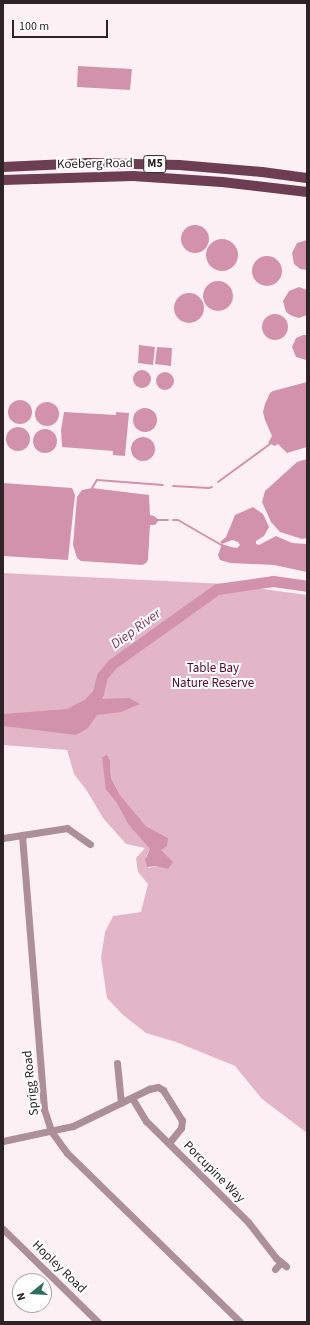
<!DOCTYPE html>
<html>
<head>
<meta charset="utf-8">
<style>
  body { margin:0 }
  #map { position:relative; width:310px; height:1325px; overflow:hidden; background:#fdf0f5; font-family:"Source Sans 3",sans-serif }
  div>[style] { position:absolute }
  .green>* { inset:0; background:#e3b6c7 }
  .water>* { inset:0; background:#d292ab }
  .round { border-radius:50% }
  .stream>* { height:2px; margin:-1px; padding:0 1px; transform-origin:1px; border-radius:1px; background:#d292ab }
  .river>* { height:11px; margin:-5.5px; padding:0 5.5px; transform-origin:5.5px; border-radius:5.5px; background:#d292ab }
  .minor>* { height:7px; margin:-3.5px; padding:0 3.5px; transform-origin:3.5px; border-radius:3.5px; background:#ad8f9a }
  .primary>* { height:10px; margin:-5px; padding:0 5px; transform-origin:5px; border-radius:5px; background:#6d3d52 }
  span { translate:-50% -50%; white-space:nowrap; text-align:center; line-height:1.15; -webkit-text-stroke:4px #fff; paint-order:stroke }
  .shield-label span { padding:1px 3px; background:#fff; border:1px solid; border-radius:3px; -webkit-text-stroke-width:0 }
  .shield-label { font-size:12px; color:#2e2327; font-weight:700 }
  .street-label { font-size:13px; color:#2e2327 }
  .park-label { font-size:13px; color:#540631 }
  .water-label { font-size:14px; color:#7f3256; font-style:italic }
  .frame { position:absolute; inset:0; border:4px solid #2e2327; pointer-events:none }
  .north { position:absolute; left:12px; top:1273px; width:40px; height:40px; box-sizing:border-box; background:#fff; border:1px solid #aba7a9; border-radius:50%; rotate:252deg; font-size:11px; font-weight:700; line-height:16px; text-align:center; color:#2e2327 }
  .north::after { content:''; display:block; margin:auto; width:14px; height:18px; background:#2c6d5c; clip-path:polygon(50% 0,100% 100%,50% 72%,0 100%) }
  .scale { position:absolute; left:12px; top:20px; width:96px; height:18px; box-sizing:border-box; border:2px solid #2e2327; border-top:0; padding-left:5px; font-size:12px; line-height:14px; white-space:nowrap; color:#2e2327; -webkit-text-stroke:3px #fff; paint-order:stroke }
</style>
</head>
<body>
<div id="map">
  <div class="green">
    <div style="clip-path:polygon(evenodd,3px 573px,226px 584px,307px 595px,307px 1133px,262px 1099px,235px 1066px,176px 1042px,146px 1033px,123px 1015px,107px 998px,101px 958px,105px 932px,113px 916px,141px 912px,148px 884px,138px 872px,136px 858px,145px 848px,126px 844px,103px 818px,87px 791px,74px 774px,67px 750px,3px 745px,3px 573px,110px 761px,111px 778px,120px 795px,146px 826px,168px 838px,160px 850px,157px 866px,148px 868px,146px 856px,151px 849px,128px 824px,116px 802px,106px 790px,110px 761px)"></div>
  </div>
  <div class="water">
    <div style="clip-path:polygon(78px 66px,132px 69px,130px 90px,77px 87px)"></div>
    <div class="round" style="left:181px;top:225px;width:28px;height:28px"></div>
    <div class="round" style="left:206px;top:239px;width:32px;height:32px"></div>
    <div style="clip-path:polygon(307px 240px,307px 270px,300px 269px,294px 264px,292px 253px,297px 243px)"></div>
    <div class="round" style="left:252px;top:256px;width:30px;height:30px"></div>
    <div class="round" style="left:203px;top:281px;width:30px;height:30px"></div>
    <div style="clip-path:polygon(299px 287px,307px 290px,307px 315px,299px 318px,292px 316px,286px 312px,283px 301px,289px 291px)"></div>
    <div class="round" style="left:174px;top:293px;width:30px;height:30px"></div>
    <div class="round" style="left:262px;top:314px;width:26px;height:26px"></div>
    <div style="clip-path:polygon(303px 335px,307px 335px,306px 360px,296px 357px,292px 347px,296px 338px)"></div>
    <div style="clip-path:polygon(139px 345px,155px 347px,153px 365px,138px 363px)"></div>
    <div style="clip-path:polygon(157px 347px,172px 348px,171px 366px,155px 364px)"></div>
    <div class="round" style="left:133px;top:370px;width:18px;height:18px"></div>
    <div class="round" style="left:156px;top:372px;width:18px;height:18px"></div>
    <div style="clip-path:polygon(307px 382px,307px 447px,287px 453px,278px 444px,275px 446px,268px 443px,272px 436px,265px 420px,263px 412px,265px 404px,270px 393px,273px 391px)"></div>
    <div class="round" style="left:8px;top:400px;width:24px;height:24px"></div>
    <div class="round" style="left:35px;top:402px;width:24px;height:24px"></div>
    <div class="round" style="left:133px;top:408px;width:24px;height:24px"></div>
    <div style="clip-path:polygon(64px 412px,116px 415px,116px 412px,129px 413px,125px 456px,113px 455px,113px 451px,62px 447px,61px 430px)"></div>
    <div class="round" style="left:6px;top:427px;width:24px;height:24px"></div>
    <div class="round" style="left:33px;top:429px;width:24px;height:24px"></div>
    <div class="round" style="left:131px;top:437px;width:24px;height:24px"></div>
    <div style="clip-path:polygon(307px 459px,307px 538px,302px 539px,280px 532px,271px 522px,262px 502px,265px 491px,297px 462px)"></div>
    <div style="clip-path:polygon(3px 483px,72px 488px,75px 495px,68px 560px,3px 556px)"></div>
    <div style="clip-path:polygon(92px 488px,149px 495px,150px 515px,154px 516px,159px 520px,155px 525px,150px 525px,148px 560px,146px 563px,142px 565px,81px 561px,77px 558px,73px 545px,77px 497px,82px 490px)"></div>
    <div style="clip-path:polygon(253px 507px,263px 514px,269px 527px,264px 536px,256px 541px,256px 544px,259px 545px,276px 536px,292px 543px,307px 544px,307px 572px,274px 565px,230px 563px,220px 560px,218px 555px,222px 544px,231px 547px,237px 548px,240px 545px,238px 542px,232px 540px,222px 544px,220px 542px,226px 537px,235px 515px)"></div>
    <div style="clip-path:polygon(98px 693px,103px 699px,129px 698px,140px 704px,121px 712px,97px 715px,88px 728px,76px 735px,3px 726px,3px 714px,67px 709px)"></div>
    <div style="clip-path:polygon(107px 755px,110px 761px,111px 778px,120px 795px,146px 826px,168px 838px,167px 846px,161px 850px,173px 862px,168px 869px,157px 866px,147px 867px,145px 860px,150px 849px,128px 824px,116px 802px,106px 790px,102px 757px)"></div>
  </div>
  <div class="stream">
    <div style="left:218px;top:482px;width:64px;rotate:-36.2deg"></div>
    <div style="left:173px;top:486px;width:36px;rotate:3deg"></div>
    <div style="left:209px;top:488px;width:3px;rotate:-18deg"></div>
    <div style="left:92px;top:488px;width:9px;rotate:-58deg"></div>
    <div style="left:97px;top:480px;width:66px;rotate:4.3deg"></div>
    <div style="left:159px;top:520px;width:9px"></div>
    <div style="left:173px;top:520px;width:5px"></div>
    <div style="left:178px;top:520px;width:52px;rotate:30deg"></div>
  </div>
  <div class="river">
    <div style="left:88px;top:704px;width:15px;rotate:-48deg"></div>
    <div style="left:98px;top:693px;width:17px;rotate:-77deg"></div>
    <div style="left:102px;top:676px;width:16px;rotate:-50deg"></div>
    <div style="left:112px;top:664px;width:129px;rotate:-35.5deg"></div>
    <div style="left:217px;top:589px;width:57px;rotate:-8.1deg"></div>
    <div style="left:273px;top:581px;width:34px;rotate:8deg"></div>
  </div>
  <div class="minor">
    <div style="left:22px;top:835px;width:275px;rotate:85.4deg"></div>
    <div style="left:44px;top:1109px;width:23px;rotate:72deg"></div>
    <div style="left:51px;top:1131px;width:27px;rotate:54deg"></div>
    <div style="left:67px;top:1153px;width:242px;rotate:44.3deg"></div>
    <div style="left:3px;top:838px;width:65px;rotate:-8.9deg"></div>
    <div style="left:67px;top:828px;width:28px;rotate:35deg"></div>
    <div style="left:117px;top:1063px;width:40px;rotate:84.3deg"></div>
    <div style="left:132px;top:1098px;width:27px;rotate:59deg"></div>
    <div style="left:146px;top:1121px;width:144px;rotate:44.7deg"></div>
    <div style="left:248px;top:1222px;width:46px;rotate:52.1deg"></div>
    <div style="left:276px;top:1258px;width:13px;rotate:39deg"></div>
    <div style="left:3px;top:1141px;width:72px;rotate:-12.1deg"></div>
    <div style="left:73px;top:1126px;width:85px;rotate:-26deg"></div>
    <div style="left:149px;top:1089px;width:9px;rotate:-13deg"></div>
    <div style="left:158px;top:1087px;width:6px;rotate:31deg"></div>
    <div style="left:163px;top:1090px;width:36px;rotate:58deg"></div>
    <div style="left:182px;top:1120px;width:8px;rotate:97deg"></div>
    <div style="left:181px;top:1128px;width:19px;rotate:129deg"></div>
    <div style="left:3px;top:1229px;width:133px;rotate:44.4deg"></div>
    <div style="left:275px;top:1269px;width:9px;rotate:-49deg"></div>
  </div>
  <div class="primary">
    <div style="left:3px;top:167px;width:86px;rotate:-2.7deg"></div>
    <div style="left:89px;top:163px;width:90px;rotate:1.3deg"></div>
    <div style="left:179px;top:165px;width:83px;rotate:4.8deg"></div>
    <div style="left:262px;top:172px;width:45px;rotate:7.6deg"></div>
    <div style="left:3px;top:180px;width:130px;rotate:-1.8deg"></div>
    <div style="left:133px;top:176px;width:89px;rotate:3.9deg"></div>
    <div style="left:222px;top:182px;width:86px;rotate:6.7deg"></div>
  </div>
  <div class="shield-label">
    <span style="left:155px;top:164px">M5</span>
  </div>
  <div class="street-label">
    <span style="left:95px;top:164px;rotate:-1deg">Koeberg Road</span>
    <span style="left:31px;top:1083px;rotate:-96deg">Sprigg Road</span>
    <span style="left:214px;top:1172px;rotate:45deg">Porcupine Way</span>
    <span style="left:59px;top:1267px;rotate:44deg">Hopley Road</span>
  </div>
  <div class="park-label">
    <span style="left:213px;top:676px">Table Bay<br>Nature Reserve</span>
  </div>
  <div class="water-label">
    <span style="left:136px;top:629px;rotate:-36deg">Diep River</span>
  </div>
  <div class="frame"></div>
  <div class="north">N</div>
  <div class="scale">100 m</div>
</div>
</body>
</html>
